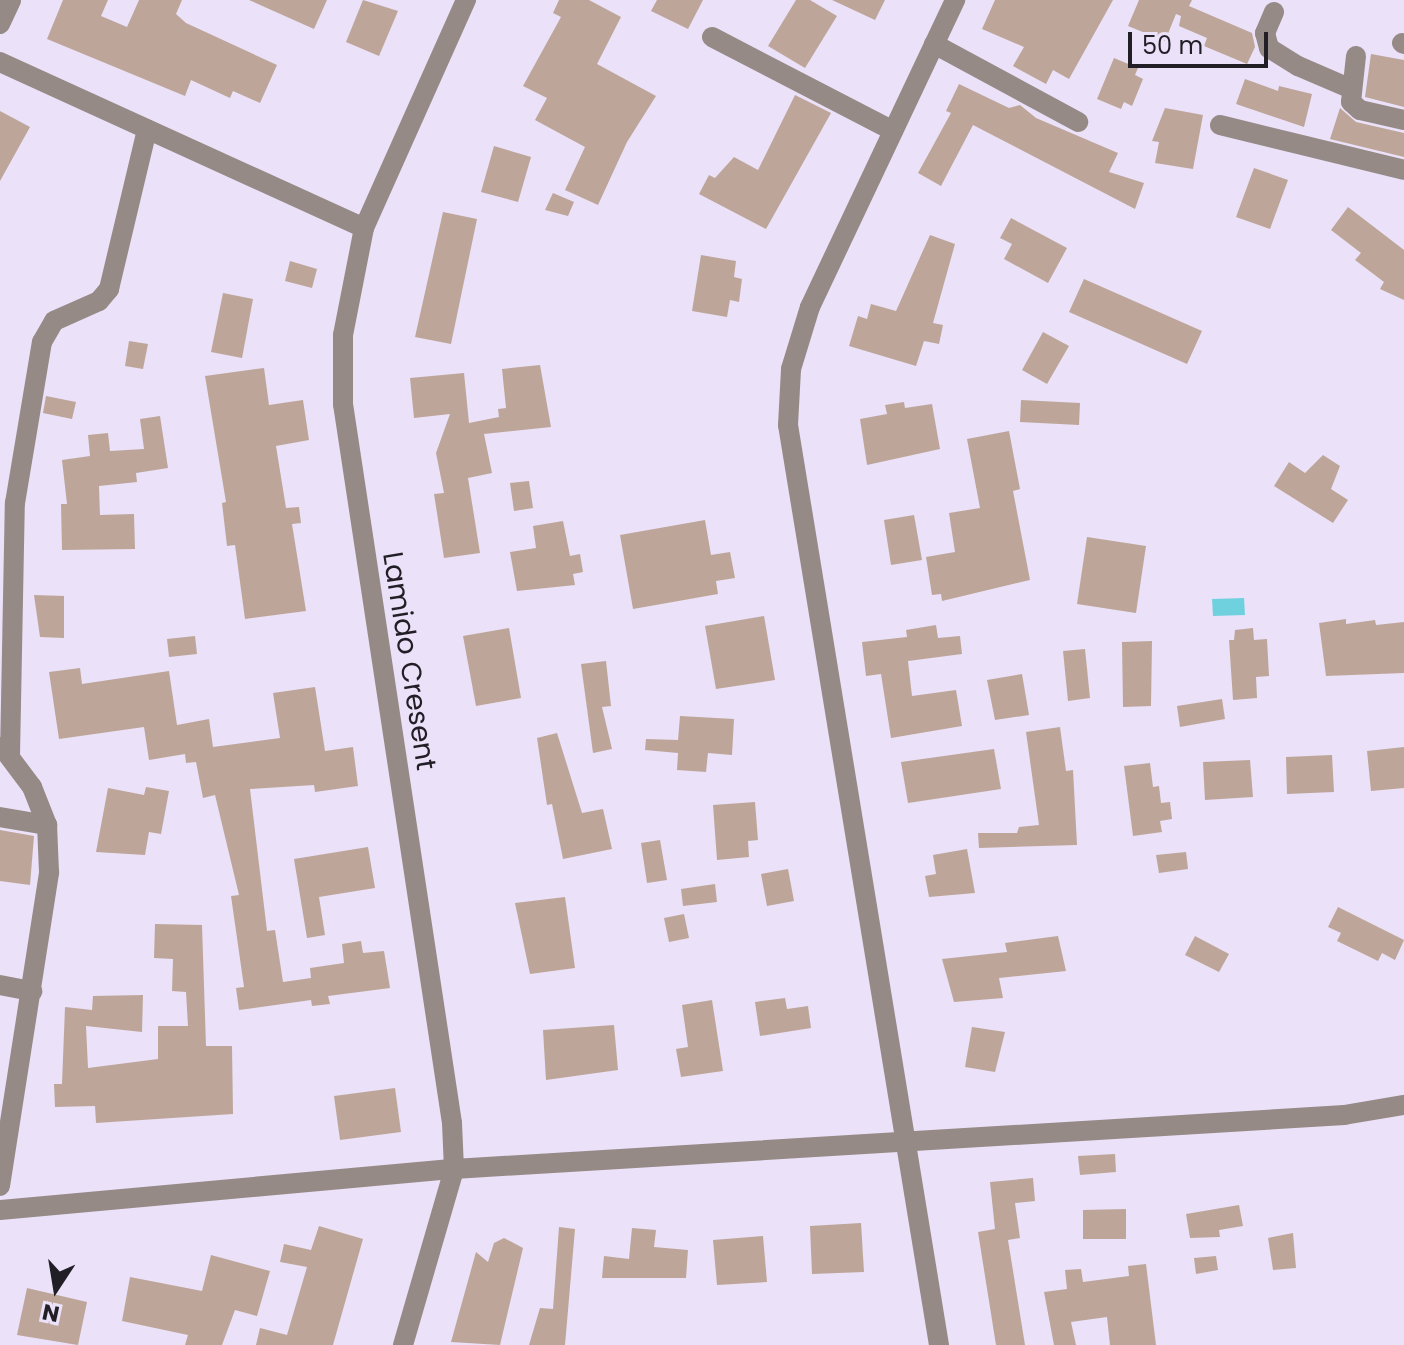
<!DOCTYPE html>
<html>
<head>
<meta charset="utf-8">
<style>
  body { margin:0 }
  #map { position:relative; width:1404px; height:1345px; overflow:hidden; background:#ebe1f8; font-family:Poppins,sans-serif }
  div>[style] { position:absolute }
  .water>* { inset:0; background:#70d1de }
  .building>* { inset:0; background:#bda699 }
  .minor>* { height:20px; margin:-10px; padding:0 10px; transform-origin:10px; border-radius:10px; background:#958a86 }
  span { translate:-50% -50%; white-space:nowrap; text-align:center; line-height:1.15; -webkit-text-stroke:6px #ebe1f8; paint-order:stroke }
  .street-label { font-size:28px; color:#211e26 }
  .north { position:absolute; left:16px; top:1249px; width:80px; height:80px; -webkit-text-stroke:6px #ebe1f8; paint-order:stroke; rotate:192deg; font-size:22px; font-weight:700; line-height:32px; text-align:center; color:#211e26 }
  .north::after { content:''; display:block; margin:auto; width:28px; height:36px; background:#211e26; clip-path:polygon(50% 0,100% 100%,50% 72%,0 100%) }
  .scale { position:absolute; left:1128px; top:32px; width:140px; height:36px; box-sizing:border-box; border:4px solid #211e26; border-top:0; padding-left:10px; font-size:24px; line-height:28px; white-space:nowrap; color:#211e26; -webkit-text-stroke:6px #ebe1f8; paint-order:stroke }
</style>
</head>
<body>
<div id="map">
  <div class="water">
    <div style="clip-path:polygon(1244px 598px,1245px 615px,1213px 616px,1212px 599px)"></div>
  </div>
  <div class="building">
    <div style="clip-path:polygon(63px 0,108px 0,101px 16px,127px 27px,139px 0,182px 0,176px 14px,186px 23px,277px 65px,260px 103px,233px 91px,230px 98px,191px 80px,185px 96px,47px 39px)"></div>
    <div style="clip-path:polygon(249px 0,327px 0,314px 29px)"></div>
    <div style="clip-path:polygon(363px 0,398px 11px,379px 56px,346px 42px)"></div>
    <div style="clip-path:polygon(559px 0,589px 0,621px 17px,597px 64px,656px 96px,627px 142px,598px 205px,565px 190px,585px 147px,535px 120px,547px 98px,523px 86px,561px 17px,553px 13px)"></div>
    <div style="clip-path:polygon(657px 0,703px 0,688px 29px,651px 11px)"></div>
    <div style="clip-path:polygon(796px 0,810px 0,837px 16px,805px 68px,768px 46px)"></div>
    <div style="clip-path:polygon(832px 0,885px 0,875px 20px)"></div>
    <div style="clip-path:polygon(995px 0,1113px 0,1069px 79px,1053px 70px,1046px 84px,1013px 66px,1024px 47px,982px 29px)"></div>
    <div style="clip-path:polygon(1139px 0,1192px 0,1189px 6px,1252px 33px,1255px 47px,1247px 64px,1204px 46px,1207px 38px,1179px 26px,1181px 16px,1176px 14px,1165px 41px,1128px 26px)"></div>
    <div style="clip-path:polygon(1371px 54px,1404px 60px,1404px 107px,1365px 97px)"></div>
    <div style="clip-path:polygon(1114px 58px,1138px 68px,1135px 75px,1143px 79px,1132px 106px,1124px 102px,1121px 109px,1097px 99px)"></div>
    <div style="clip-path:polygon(1245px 79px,1278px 91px,1279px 86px,1312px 94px,1304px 127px,1236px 104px)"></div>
    <div style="clip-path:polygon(959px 84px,1009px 108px,1020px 105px,1036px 118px,1118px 153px,1109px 172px,1144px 183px,1135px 209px,973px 125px,941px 186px,918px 173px,951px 113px,946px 111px)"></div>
    <div style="clip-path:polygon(795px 95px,831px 113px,766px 229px,699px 194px,709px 175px,715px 178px,734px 157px,758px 170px)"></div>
    <div style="clip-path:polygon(1165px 108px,1203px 115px,1193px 169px,1155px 163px,1159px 142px,1152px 141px)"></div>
    <div style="clip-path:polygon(1340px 108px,1356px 122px,1404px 133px,1404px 157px,1330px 139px)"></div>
    <div style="clip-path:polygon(0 111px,30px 127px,0 181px)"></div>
    <div style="clip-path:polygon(494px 146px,531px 157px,518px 202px,481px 192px)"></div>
    <div style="clip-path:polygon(1254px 168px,1288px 180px,1270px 229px,1236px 217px)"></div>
    <div style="clip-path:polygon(553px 193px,574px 202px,568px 216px,545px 210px)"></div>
    <div style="clip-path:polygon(1348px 207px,1404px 250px,1404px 300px,1380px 289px,1384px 282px,1355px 260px,1361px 253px,1331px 230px)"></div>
    <div style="clip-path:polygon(443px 212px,477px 219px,451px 344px,415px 337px)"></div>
    <div style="clip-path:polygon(1011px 218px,1067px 248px,1048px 283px,1004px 259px,1012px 244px,1000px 238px)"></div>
    <div style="clip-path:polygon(930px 235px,955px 244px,933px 323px,943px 325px,939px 344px,924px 341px,916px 366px,849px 346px,858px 316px,867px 319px,871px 304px,896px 311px)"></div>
    <div style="clip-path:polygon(701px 255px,736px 261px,734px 277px,742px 279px,739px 302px,730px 300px,727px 317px,692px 311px)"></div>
    <div style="clip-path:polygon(290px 261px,317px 269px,312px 288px,285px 281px)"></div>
    <div style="clip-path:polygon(1084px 279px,1202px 331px,1187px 364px,1069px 312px)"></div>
    <div style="clip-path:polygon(223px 293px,253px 299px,242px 358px,211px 352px)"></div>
    <div style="clip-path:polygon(1043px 332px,1069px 346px,1047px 384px,1022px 370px)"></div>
    <div style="clip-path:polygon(129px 341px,148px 344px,143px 369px,125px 366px)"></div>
    <div style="clip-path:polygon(540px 365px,551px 427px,484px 434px,492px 473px,468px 478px,480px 553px,444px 558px,434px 494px,444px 493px,436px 453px,450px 414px,414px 418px,410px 378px,464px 373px,469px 423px,499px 417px,498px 409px,506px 408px,502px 369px)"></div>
    <div style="clip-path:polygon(264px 368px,269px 405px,303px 400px,309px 440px,276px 446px,286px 508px,299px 507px,301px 523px,292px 524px,306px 611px,245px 619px,235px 545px,227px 546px,222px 503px,226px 502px,205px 376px)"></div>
    <div style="clip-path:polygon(46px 396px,76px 402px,72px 419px,43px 413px)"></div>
    <div style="clip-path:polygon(1021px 400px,1080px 403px,1079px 425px,1020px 422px)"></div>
    <div style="clip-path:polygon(904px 402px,905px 408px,932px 404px,940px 449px,867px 465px,860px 419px,887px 414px,885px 405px)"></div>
    <div style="clip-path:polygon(160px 416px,168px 468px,136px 473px,137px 482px,99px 486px,100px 515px,134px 514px,135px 549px,62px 550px,61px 504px,67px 504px,62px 460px,90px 456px,88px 435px,108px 433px,110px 451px,144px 449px,140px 419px)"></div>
    <div style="clip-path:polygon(1009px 431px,1020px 489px,1013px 491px,1030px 580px,942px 601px,941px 594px,932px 595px,926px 557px,955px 552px,949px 513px,980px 508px,967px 439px)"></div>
    <div style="clip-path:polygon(1323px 455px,1340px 466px,1331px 489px,1348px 500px,1333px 523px,1274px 486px,1289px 462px,1305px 473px)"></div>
    <div style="clip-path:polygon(529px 481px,533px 508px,514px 511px,510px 483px)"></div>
    <div style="clip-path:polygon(914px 515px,922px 560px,891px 565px,884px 520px)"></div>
    <div style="clip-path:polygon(705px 520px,711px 555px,730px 552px,735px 578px,716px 581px,718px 594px,633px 609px,620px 535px)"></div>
    <div style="clip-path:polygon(563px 521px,570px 556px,580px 554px,583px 572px,573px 574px,575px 585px,517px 591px,510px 552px,536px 548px,533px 526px)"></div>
    <div style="clip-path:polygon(1087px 537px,1146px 546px,1136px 613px,1077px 604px)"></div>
    <div style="clip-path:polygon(34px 595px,64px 596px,64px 638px,40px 637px)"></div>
    <div style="clip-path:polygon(764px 616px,775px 680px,716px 689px,705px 626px)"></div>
    <div style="clip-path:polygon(1346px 619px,1346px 624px,1375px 620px,1376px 625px,1404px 622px,1404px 673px,1326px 676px,1319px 623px)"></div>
    <div style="clip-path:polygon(936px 625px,938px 638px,960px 636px,962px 654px,908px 661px,912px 696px,956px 690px,962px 726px,891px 738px,881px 674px,866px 676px,862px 642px,907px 637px,906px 630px)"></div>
    <div style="clip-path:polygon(509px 628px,521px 698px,476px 706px,463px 636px)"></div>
    <div style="clip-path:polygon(1253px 628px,1254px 640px,1267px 639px,1269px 676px,1256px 677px,1257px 698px,1233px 700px,1229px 640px,1234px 640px,1235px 630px)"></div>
    <div style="clip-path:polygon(195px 636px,197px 654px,169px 657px,167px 639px)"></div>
    <div style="clip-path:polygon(1152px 641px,1151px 706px,1123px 707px,1122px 642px)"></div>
    <div style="clip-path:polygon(1085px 649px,1090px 698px,1068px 701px,1063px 651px)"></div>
    <div style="clip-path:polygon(606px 661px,611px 706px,602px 707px,612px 749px,593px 753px,581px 664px)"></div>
    <div style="clip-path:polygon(80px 668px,82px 684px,169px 671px,177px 725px,209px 719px,213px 747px,280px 738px,273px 693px,315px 687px,325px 751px,353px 747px,358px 786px,315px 792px,314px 785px,250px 789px,267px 931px,275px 930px,283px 982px,311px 978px,310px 968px,344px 963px,342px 944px,361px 941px,363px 953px,384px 951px,390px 988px,328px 996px,330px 1004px,312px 1006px,311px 1000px,239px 1010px,236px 988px,244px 987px,231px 896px,239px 895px,215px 795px,203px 798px,196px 762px,186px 763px,185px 754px,149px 760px,144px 727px,59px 739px,49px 672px)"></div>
    <div style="clip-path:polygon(1022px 674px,1029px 715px,995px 720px,987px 680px)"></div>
    <div style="clip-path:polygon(1222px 699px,1225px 719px,1180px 727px,1177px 706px)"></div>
    <div style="clip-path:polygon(680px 716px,734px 719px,732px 755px,708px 753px,706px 772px,677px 770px,678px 753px,645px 750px,646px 739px,678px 740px)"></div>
    <div style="clip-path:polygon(1060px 727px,1066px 771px,1073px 770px,1077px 845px,979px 848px,978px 833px,1017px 833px,1019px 827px,1039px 825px,1026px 732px)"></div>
    <div style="clip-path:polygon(557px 733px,582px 813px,603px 809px,612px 849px,563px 859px,552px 804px,547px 805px,537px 738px)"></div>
    <div style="clip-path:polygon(1404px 747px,1404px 788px,1371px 791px,1367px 751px)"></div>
    <div style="clip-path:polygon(994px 749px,1001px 789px,908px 803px,901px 762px)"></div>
    <div style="clip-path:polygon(1332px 755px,1334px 792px,1287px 794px,1286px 757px)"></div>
    <div style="clip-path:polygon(1250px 760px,1253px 797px,1205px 800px,1203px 762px)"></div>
    <div style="clip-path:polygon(1150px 763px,1153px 787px,1159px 786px,1161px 803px,1170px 802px,1172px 819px,1160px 821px,1162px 832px,1133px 836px,1124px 766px)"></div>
    <div style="clip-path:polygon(146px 787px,169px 791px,161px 834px,149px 832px,145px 855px,96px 852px,108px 788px,144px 795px)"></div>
    <div style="clip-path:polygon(755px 802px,758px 840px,748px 841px,749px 857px,717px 860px,713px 805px)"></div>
    <div style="clip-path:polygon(0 830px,34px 836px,30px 885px,0 881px)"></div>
    <div style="clip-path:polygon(660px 840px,667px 880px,647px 883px,641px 843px)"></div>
    <div style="clip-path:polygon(368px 847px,375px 888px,319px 897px,325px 935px,307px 938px,294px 859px)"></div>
    <div style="clip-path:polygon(967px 849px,975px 893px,929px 897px,925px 876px,936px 874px,933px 855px)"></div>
    <div style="clip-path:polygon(1186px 852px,1188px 869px,1159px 873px,1156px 855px)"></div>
    <div style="clip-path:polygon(788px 869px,794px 901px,767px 906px,761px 874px)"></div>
    <div style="clip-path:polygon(715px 884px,717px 902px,683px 906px,681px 889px)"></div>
    <div style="clip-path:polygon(565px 897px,575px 968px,530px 974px,515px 903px)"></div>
    <div style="clip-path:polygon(1338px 907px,1404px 940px,1395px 960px,1382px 953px,1378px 961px,1337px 941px,1341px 933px,1328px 927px)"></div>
    <div style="clip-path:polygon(684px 914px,689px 938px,669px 942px,664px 918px)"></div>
    <div style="clip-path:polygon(155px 924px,202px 925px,206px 1046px,232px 1046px,233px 1114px,96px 1123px,95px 1106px,55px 1107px,54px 1084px,62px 1084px,65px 1007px,92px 1010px,93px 996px,143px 995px,142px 1032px,86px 1026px,88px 1068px,158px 1059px,158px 1026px,188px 1026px,186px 992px,172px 991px,173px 959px,154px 958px)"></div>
    <div style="clip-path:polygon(1058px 936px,1066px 971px,999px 978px,1003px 998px,954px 1002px,942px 959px,1007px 952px,1005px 943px)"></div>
    <div style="clip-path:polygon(1195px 936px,1229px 954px,1219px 972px,1185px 955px)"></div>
    <div style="clip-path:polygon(785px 998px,787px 1009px,808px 1006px,811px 1028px,760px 1036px,755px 1002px)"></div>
    <div style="clip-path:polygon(712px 1000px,723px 1071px,681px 1077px,676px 1049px,688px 1047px,682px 1005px)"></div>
    <div style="clip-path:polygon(614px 1025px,618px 1070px,546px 1080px,543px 1030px)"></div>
    <div style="clip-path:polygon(972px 1027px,1005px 1032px,995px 1072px,965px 1067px)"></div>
    <div style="clip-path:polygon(395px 1088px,401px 1132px,340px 1140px,334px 1096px)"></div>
    <div style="clip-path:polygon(1115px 1154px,1116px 1172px,1080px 1175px,1078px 1156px)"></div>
    <div style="clip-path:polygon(1033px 1178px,1035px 1201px,1015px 1203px,1020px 1238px,1008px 1240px,1025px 1345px,996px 1345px,978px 1232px,995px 1229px,990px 1182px)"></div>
    <div style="clip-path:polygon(1239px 1205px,1243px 1226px,1219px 1230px,1220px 1237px,1190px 1238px,1186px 1214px)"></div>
    <div style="clip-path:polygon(1126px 1209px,1126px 1239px,1083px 1239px,1083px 1210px)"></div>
    <div style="clip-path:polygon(861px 1223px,864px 1272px,812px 1274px,810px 1226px)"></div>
    <div style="clip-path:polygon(319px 1226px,363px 1239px,333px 1345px,256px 1345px,260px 1328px,287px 1335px,307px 1267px,280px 1262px,284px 1244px,311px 1250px)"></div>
    <div style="clip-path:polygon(559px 1227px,575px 1229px,565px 1345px,529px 1345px,540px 1308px,553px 1309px)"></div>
    <div style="clip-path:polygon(632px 1228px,656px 1230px,654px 1247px,688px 1250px,686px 1278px,602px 1278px,604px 1256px,629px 1259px)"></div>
    <div style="clip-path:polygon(1293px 1233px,1296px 1268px,1273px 1270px,1268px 1238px)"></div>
    <div style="clip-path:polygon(763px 1236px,767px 1282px,717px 1285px,713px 1240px)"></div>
    <div style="clip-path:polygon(504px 1238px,523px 1248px,500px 1345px,451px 1342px,476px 1252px,488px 1262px,494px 1243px)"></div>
    <div style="clip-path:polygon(211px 1255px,270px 1271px,257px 1316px,235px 1310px,222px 1345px,185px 1345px,188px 1335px,122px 1321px,130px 1277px,202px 1291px)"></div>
    <div style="clip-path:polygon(1216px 1256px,1218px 1270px,1196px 1274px,1194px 1258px)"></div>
    <div style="clip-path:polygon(1146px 1264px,1156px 1345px,1110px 1345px,1107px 1317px,1071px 1322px,1076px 1345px,1054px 1345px,1044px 1292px,1067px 1289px,1065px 1270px,1081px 1269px,1083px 1282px,1129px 1276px,1128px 1266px)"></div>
    <div style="clip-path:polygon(27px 1288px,87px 1302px,78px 1345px,17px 1335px)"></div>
  </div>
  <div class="minor">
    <div style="left:1274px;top:12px;width:23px;rotate:113deg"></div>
    <div style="left:1265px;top:33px;width:16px;rotate:75deg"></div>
    <div style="left:1269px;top:48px;width:34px;rotate:32deg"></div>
    <div style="left:1298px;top:66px;width:56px;rotate:23.3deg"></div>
    <div style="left:0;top:24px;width:26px;rotate:-65deg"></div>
    <div style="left:712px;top:37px;width:204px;rotate:27.4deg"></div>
    <div style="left:1402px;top:43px;width:2px;rotate:27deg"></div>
    <div style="left:934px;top:44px;width:164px;rotate:28.4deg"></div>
    <div style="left:1356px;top:56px;width:46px;rotate:96.2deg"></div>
    <div style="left:1351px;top:102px;width:12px;rotate:42deg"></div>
    <div style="left:1360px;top:110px;width:45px;rotate:12.8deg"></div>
    <div style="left:0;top:62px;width:400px;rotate:24.5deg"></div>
    <div style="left:1220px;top:125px;width:189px;rotate:13.7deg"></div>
    <div style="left:10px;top:755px;width:252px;rotate:-88.9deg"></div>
    <div style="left:15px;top:503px;width:163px;rotate:-80.5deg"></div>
    <div style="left:42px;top:342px;width:24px;rotate:-60deg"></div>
    <div style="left:54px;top:321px;width:49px;rotate:-24deg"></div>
    <div style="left:99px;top:301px;width:16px;rotate:-50deg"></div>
    <div style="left:109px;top:289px;width:164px;rotate:-76.6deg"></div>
    <div style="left:0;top:817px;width:48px;rotate:9.7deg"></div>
    <div style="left:0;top:985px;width:33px;rotate:11deg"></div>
    <div style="left:0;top:1186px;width:318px;rotate:-81.1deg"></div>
    <div style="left:49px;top:872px;width:47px;rotate:-92.4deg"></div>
    <div style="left:47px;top:825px;width:41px;rotate:-111.5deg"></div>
    <div style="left:32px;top:787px;width:50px;rotate:-126.9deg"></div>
    <div style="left:0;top:1210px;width:456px;rotate:-5.2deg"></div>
    <div style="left:454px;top:1169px;width:892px;rotate:-3.47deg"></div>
    <div style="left:1344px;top:1115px;width:61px;rotate:-9.5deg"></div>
    <div style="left:403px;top:1345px;width:183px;rotate:-73.8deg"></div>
    <div style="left:454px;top:1169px;width:46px;rotate:-92.5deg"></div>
    <div style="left:452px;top:1123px;width:727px;rotate:-98.62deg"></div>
    <div style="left:343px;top:404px;width:69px;rotate:-90deg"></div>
    <div style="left:343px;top:335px;width:109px;rotate:-78.9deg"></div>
    <div style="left:364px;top:228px;width:250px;rotate:-65.9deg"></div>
    <div style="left:939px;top:1345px;width:932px;rotate:-99.32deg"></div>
    <div style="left:788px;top:425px;width:56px;rotate:-86.9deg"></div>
    <div style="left:791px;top:369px;width:65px;rotate:-73deg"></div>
    <div style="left:810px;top:307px;width:340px;rotate:-64.7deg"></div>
  </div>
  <div class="street-label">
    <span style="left:409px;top:661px;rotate:81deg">Lamido Cresent</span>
  </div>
  <div class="north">N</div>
  <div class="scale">50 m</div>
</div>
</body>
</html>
